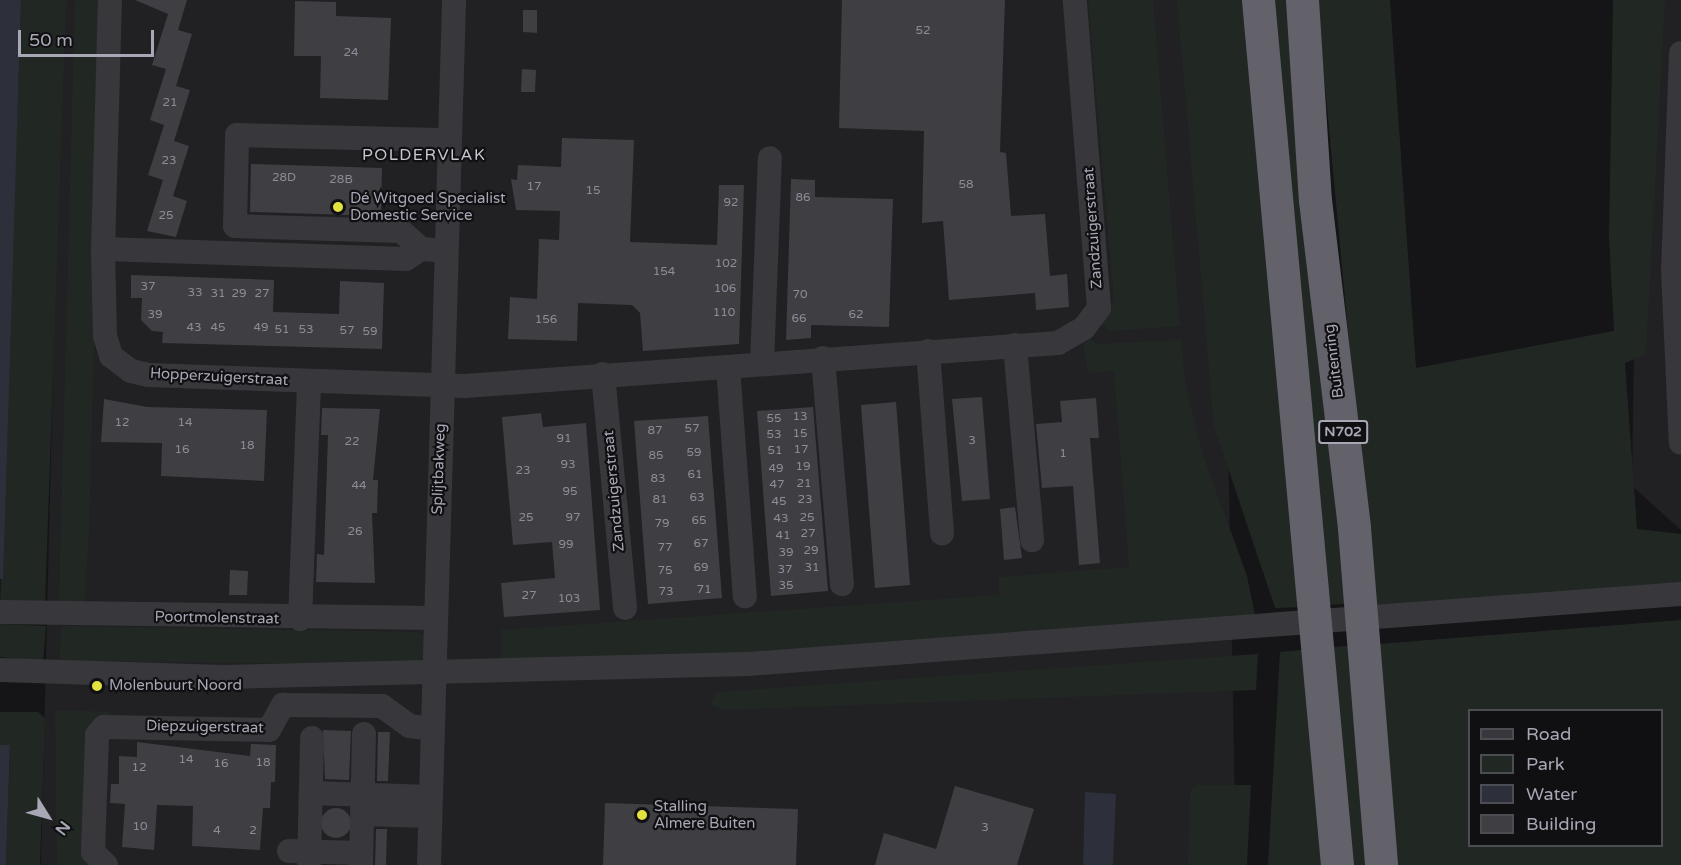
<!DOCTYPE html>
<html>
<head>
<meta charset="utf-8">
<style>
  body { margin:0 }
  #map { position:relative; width:1681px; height:865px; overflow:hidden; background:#151416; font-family:"Varela Round",sans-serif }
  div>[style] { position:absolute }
  .built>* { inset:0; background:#212023 }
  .green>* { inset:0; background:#212824 }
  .water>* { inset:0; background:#2d303a }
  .building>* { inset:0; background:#3f3e43 }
  .round { border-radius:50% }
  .minor>* { height:24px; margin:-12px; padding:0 12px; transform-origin:12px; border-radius:12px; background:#38383c }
  .highway>* { height:33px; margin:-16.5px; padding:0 16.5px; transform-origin:16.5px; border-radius:16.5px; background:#63626b }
  .dots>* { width:16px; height:16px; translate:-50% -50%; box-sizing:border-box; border:3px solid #100f11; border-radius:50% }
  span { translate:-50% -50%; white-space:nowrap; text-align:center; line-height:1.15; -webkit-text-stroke:4.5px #100f11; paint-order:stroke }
  .number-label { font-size:12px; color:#8d8d98 }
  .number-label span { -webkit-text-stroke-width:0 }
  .shield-label span { padding:2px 4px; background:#100f11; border:2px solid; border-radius:4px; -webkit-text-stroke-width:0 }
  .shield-label { font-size:14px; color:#a7a7b5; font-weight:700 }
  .poi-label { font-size:15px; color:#a7a7b5 }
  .left { translate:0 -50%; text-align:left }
  .street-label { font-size:15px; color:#a7a7b5 }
  .neighbourhood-label { font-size:16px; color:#c8c8d1; letter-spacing:1.5px }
  .legend { position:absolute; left:1468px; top:709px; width:195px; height:138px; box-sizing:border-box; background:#100f11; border:2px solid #4c4c53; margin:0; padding:8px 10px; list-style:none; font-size:18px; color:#a7a7b5 }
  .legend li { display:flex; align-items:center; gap:12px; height:30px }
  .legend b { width:30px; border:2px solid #4c4c53 }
  .north { position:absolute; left:18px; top:787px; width:60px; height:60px; -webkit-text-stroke:4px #100f11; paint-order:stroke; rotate:127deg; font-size:16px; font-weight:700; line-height:24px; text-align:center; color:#a7a7b5 }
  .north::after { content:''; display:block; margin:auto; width:21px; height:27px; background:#a7a7b5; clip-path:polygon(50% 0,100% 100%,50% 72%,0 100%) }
  .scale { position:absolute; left:18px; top:30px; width:136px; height:27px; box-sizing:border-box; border:3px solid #a7a7b5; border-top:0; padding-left:8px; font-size:18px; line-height:21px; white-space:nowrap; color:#a7a7b5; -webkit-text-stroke:4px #100f11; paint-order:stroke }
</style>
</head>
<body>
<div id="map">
  <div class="built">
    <div style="clip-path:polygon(62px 0,1220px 0,1236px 865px,41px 865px)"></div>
    <div style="clip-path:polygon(1639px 0,1681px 0,1681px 530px,1632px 486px)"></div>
  </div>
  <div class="green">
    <div style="clip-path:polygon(21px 0,66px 0,45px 605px,0 606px)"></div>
    <div style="clip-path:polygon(75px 0,103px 0,89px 533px,84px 607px,65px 607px,59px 600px)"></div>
    <div style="clip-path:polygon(1088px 0,1153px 0,1180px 326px,1109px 331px,1102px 325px,1114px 300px)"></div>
    <div style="clip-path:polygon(1177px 0,1247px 0,1305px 607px,1275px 608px,1214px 426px)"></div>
    <div style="clip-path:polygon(1269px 0,1288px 0,1346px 604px,1326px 605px)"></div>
    <div style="clip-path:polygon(1317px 0,1390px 0,1416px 368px,1614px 331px,1609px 236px,1613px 0,1665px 0,1646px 354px,1625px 363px,1637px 529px,1681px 534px,1681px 586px,1374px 608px)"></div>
    <div style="clip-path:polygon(1091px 339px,1097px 344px,1181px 340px,1186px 388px,1203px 455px,1247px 576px,1255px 615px,745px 654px,501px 665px,501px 630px,999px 595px,999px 577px,1129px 567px,1114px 371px,1088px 373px,1083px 343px)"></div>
    <div style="clip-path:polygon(evenodd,1681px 620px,1681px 865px,1397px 865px,1378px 644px,1681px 620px,1470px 710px,1662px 710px,1662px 846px,1470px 846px,1470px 710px)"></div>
    <div style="clip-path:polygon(0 624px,46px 626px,43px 662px,0 657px)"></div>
    <div style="clip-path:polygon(67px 626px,418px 632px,428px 638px,426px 659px,418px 665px,81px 661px,60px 659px,61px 628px)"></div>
    <div style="clip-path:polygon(1355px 645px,1374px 865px,1352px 865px,1334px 647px)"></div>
    <div style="clip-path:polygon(1312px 649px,1330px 865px,1268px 865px,1280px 652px)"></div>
    <div style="clip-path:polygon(1258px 654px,1256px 690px,725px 710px,710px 705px,716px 692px)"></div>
    <div style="clip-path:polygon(55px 710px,111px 712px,111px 720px,92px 737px,88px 865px,57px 865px)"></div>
    <div style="clip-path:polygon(0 712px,38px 712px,45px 718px,40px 865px,6px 865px,10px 746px,0 745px)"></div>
    <div style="clip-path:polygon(1197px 785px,1251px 785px,1247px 865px,1188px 865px,1190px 792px)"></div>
  </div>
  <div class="water">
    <div style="clip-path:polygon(0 0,21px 0,3px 579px,0 579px)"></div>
    <div style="clip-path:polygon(0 745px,10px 745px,6px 865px,0 865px)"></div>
    <div style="clip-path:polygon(1085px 792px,1116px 794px,1113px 865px,1083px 865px)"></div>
  </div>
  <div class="building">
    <div style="clip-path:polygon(135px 0,187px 0,178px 30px,192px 34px,176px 86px,190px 90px,174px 141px,189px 146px,173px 196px,187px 201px,176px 237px,147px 231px,163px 180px,148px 175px,164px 125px,150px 120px,166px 69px,152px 65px,168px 14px)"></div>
    <div style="clip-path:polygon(842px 0,1005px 0,1000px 152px,1006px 153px,1011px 216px,1045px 214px,1050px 276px,1067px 274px,1069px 307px,1036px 310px,1035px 293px,949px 300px,943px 221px,922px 223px,924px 131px,839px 128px)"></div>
    <div style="clip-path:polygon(295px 1px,336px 2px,336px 16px,391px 18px,388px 100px,320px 98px,321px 56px,294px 56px)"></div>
    <div style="clip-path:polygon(523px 10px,537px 10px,537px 33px,523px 32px)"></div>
    <div style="clip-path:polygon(522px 69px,536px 70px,535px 92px,521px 92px)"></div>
    <div style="clip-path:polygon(562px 138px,634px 140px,630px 242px,717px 245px,719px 185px,744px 185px,739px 344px,643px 351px,640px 313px,632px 305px,578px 303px,577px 341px,508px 339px,510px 297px,537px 299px,539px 239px,559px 240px,560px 211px,516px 210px,511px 179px,517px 180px,518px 165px,561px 167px)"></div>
    <div style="clip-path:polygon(251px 164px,382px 168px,381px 216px,250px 212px)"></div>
    <div style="clip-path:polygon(791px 179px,815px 180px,815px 197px,893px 199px,889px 327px,811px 325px,811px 338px,786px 340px)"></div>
    <div style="clip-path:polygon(131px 275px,274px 280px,273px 312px,339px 314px,340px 281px,384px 283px,382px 349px,162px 343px,163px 332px,152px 331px,141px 320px,142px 298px,131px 298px)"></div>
    <div style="clip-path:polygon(982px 397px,990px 499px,962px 501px,952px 399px)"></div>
    <div style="clip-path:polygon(1096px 398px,1099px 438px,1090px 438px,1100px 563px,1079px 565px,1073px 486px,1042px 488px,1036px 424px,1062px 422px,1060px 401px)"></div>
    <div style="clip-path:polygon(104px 399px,147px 407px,267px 410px,264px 481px,161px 476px,162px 443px,101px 442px)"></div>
    <div style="clip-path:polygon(896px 402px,910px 585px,875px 588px,861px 405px)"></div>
    <div style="clip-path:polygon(813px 407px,828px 591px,771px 596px,757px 411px)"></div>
    <div style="clip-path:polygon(322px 408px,380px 409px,373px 480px,378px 480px,377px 513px,372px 513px,375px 583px,316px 582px,317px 554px,324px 555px,328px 435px,321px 435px)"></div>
    <div style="clip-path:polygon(541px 413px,543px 427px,586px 423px,600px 610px,504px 617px,501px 583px,555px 578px,552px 542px,513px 545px,502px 417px)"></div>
    <div style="clip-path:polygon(708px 416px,722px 598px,648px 604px,634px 421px)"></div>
    <div style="clip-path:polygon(1015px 507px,1022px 558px,1004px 560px,1000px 509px)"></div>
    <div style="clip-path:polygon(230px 570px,248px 571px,247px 595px,229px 595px)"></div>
    <div style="clip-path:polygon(323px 730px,351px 731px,349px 780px,325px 779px)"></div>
    <div style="clip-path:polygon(378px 732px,390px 732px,388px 781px,377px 781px)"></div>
    <div style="clip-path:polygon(137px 742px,250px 756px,251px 744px,276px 745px,275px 782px,271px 782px,270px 808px,263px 808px,260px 850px,192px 846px,193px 806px,157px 805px,154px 850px,122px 847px,125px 804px,110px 803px,111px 784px,119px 784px,119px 756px,137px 757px)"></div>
    <div style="clip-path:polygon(955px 786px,1034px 809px,1017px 865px,875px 865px,884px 833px,936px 849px)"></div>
    <div style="clip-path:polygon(605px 803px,798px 809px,796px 865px,603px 865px)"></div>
    <div class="round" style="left:321px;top:808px;width:30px;height:30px"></div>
    <div style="clip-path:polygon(376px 829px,387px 829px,386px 865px,375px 865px)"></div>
  </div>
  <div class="minor">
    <div style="left:110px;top:0;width:249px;rotate:91.6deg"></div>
    <div style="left:103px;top:249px;width:87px;rotate:88.7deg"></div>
    <div style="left:105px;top:336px;width:21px;rotate:73deg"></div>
    <div style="left:111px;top:356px;width:25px;rotate:37deg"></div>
    <div style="left:131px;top:371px;width:18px;rotate:13deg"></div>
    <div style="left:149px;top:375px;width:316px;rotate:2deg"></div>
    <div style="left:465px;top:386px;width:595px;rotate:-4.15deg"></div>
    <div style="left:1058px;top:343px;width:30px;rotate:-30deg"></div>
    <div style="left:1084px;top:328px;width:25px;rotate:-53deg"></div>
    <div style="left:1099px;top:308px;width:309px;rotate:-94.5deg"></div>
    <div style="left:1681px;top:53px;width:217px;rotate:92.1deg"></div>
    <div style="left:1673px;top:270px;width:173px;rotate:87.4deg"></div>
    <div style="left:103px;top:249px;width:303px;rotate:1.9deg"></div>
    <div style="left:406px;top:259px;width:18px;rotate:-34deg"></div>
    <div style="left:421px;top:249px;width:16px;rotate:4deg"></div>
    <div style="left:421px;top:249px;width:27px;rotate:-138deg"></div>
    <div style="left:401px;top:231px;width:166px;rotate:-178.3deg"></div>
    <div style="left:235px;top:226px;width:91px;rotate:-88.7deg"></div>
    <div style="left:237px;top:135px;width:212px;rotate:1.4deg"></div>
    <div style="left:1015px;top:345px;width:196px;rotate:85deg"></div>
    <div style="left:928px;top:351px;width:183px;rotate:85.6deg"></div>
    <div style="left:823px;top:358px;width:227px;rotate:85.2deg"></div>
    <div style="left:762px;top:364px;width:206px;rotate:-87.8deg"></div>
    <div style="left:728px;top:367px;width:230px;rotate:85.8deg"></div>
    <div style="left:603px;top:374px;width:235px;rotate:84.6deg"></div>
    <div style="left:0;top:612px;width:434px;rotate:0.8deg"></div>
    <div style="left:300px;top:619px;width:238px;rotate:-87.8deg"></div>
    <div style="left:0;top:670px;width:224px;rotate:1.8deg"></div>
    <div style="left:224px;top:677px;width:524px;rotate:-1.42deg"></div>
    <div style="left:748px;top:664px;width:936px;rotate:-4.29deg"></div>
    <div style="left:311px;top:793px;width:120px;rotate:1.9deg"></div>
    <div style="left:362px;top:814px;width:68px;rotate:1.7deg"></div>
    <div style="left:289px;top:851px;width:72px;rotate:1.6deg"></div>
    <div style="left:106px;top:865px;width:18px;rotate:-135deg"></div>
    <div style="left:93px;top:852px;width:117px;rotate:-88deg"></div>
    <div style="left:97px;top:735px;width:11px;rotate:-49deg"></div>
    <div style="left:104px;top:727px;width:165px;rotate:1deg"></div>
    <div style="left:269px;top:730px;width:29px;rotate:-61deg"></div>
    <div style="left:283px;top:705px;width:99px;rotate:0.6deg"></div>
    <div style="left:382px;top:706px;width:34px;rotate:36deg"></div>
    <div style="left:410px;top:726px;width:23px;rotate:7deg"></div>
    <div style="left:309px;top:865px;width:127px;rotate:-88.6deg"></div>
    <div style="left:361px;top:865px;width:131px;rotate:-88.7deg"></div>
    <div style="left:429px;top:865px;width:865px;rotate:-88.34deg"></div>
  </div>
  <div class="highway">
    <div style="left:1258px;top:0;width:869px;rotate:84.78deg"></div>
    <div style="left:1302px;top:0;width:200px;rotate:86.3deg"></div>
    <div style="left:1315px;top:200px;width:330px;rotate:83.2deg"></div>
    <div style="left:1354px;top:528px;width:338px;rotate:85.4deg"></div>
  </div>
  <div class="dots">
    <div style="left:338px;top:207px;background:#e3e33f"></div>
    <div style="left:97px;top:686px;background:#e3e33f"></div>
    <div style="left:642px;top:815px;background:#e3e33f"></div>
  </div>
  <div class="number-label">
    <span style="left:923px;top:31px">52</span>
    <span style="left:351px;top:53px">24</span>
    <span style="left:170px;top:103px">21</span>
    <span style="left:169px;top:161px">23</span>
    <span style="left:284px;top:178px">28D</span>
    <span style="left:341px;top:180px">28B</span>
    <span style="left:966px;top:185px">58</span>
    <span style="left:534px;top:187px">17</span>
    <span style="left:593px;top:191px">15</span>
    <span style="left:803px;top:198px">86</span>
    <span style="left:731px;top:203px">92</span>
    <span style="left:166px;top:216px">25</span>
    <span style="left:726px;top:264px">102</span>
    <span style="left:664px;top:272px">154</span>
    <span style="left:148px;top:287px">37</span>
    <span style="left:725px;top:289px">106</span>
    <span style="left:195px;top:293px">33</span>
    <span style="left:218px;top:294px">31</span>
    <span style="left:239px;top:294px">29</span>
    <span style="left:262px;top:294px">27</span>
    <span style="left:800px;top:295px">70</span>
    <span style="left:724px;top:313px">110</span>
    <span style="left:155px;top:315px">39</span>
    <span style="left:856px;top:315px">62</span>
    <span style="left:799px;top:319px">66</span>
    <span style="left:546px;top:320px">156</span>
    <span style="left:194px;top:328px">43</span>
    <span style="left:218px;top:328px">45</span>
    <span style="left:261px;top:328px">49</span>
    <span style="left:282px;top:330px">51</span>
    <span style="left:306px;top:330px">53</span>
    <span style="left:347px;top:331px">57</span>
    <span style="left:370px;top:332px">59</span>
    <span style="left:800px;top:417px">13</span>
    <span style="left:774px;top:419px">55</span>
    <span style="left:122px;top:423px">12</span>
    <span style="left:185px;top:423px">14</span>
    <span style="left:692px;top:429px">57</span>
    <span style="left:655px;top:431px">87</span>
    <span style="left:800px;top:434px">15</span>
    <span style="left:774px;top:435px">53</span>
    <span style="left:564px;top:439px">91</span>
    <span style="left:972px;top:441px">3</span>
    <span style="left:352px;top:442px">22</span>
    <span style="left:247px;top:446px">18</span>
    <span style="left:182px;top:450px">16</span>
    <span style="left:801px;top:450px">17</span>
    <span style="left:775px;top:451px">51</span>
    <span style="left:694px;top:453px">59</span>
    <span style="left:1063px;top:454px">1</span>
    <span style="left:656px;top:456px">85</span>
    <span style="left:568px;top:465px">93</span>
    <span style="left:803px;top:467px">19</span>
    <span style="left:776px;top:469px">49</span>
    <span style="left:523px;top:471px">23</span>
    <span style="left:695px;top:475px">61</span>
    <span style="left:658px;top:479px">83</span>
    <span style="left:804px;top:484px">21</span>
    <span style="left:777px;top:485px">47</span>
    <span style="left:359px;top:486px">44</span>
    <span style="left:570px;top:492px">95</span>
    <span style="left:697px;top:498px">63</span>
    <span style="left:660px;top:500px">81</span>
    <span style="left:805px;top:500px">23</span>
    <span style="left:779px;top:502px">45</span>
    <span style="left:526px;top:518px">25</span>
    <span style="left:573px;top:518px">97</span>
    <span style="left:807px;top:518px">25</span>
    <span style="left:781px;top:519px">43</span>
    <span style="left:699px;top:521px">65</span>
    <span style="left:662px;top:524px">79</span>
    <span style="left:355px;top:532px">26</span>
    <span style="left:808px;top:534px">27</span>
    <span style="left:783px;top:536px">41</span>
    <span style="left:701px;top:544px">67</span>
    <span style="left:566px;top:545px">99</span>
    <span style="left:665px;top:548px">77</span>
    <span style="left:811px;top:551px">29</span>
    <span style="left:786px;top:553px">39</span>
    <span style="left:701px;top:568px">69</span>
    <span style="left:812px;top:568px">31</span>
    <span style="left:785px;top:570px">37</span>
    <span style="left:665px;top:571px">75</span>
    <span style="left:786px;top:586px">35</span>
    <span style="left:704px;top:590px">71</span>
    <span style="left:666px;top:592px">73</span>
    <span style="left:529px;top:596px">27</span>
    <span style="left:569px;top:599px">103</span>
    <span style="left:186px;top:760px">14</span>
    <span style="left:263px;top:763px">18</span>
    <span style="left:221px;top:764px">16</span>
    <span style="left:139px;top:768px">12</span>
    <span style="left:140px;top:827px">10</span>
    <span style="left:985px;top:828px">3</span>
    <span style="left:217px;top:831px">4</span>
    <span style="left:253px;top:831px">2</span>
  </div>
  <div class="shield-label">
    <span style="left:1343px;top:432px">N702</span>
  </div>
  <div class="poi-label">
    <span class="left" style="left:350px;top:207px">Dé Witgoed Specialist<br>Domestic Service</span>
    <span class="left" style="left:109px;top:686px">Molenbuurt Noord</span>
    <span class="left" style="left:654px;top:815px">Stalling<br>Almere Buiten</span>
  </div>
  <div class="street-label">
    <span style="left:1093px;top:228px;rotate:-94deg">Zandzuigerstraat</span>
    <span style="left:1334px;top:361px;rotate:-97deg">Buitenring</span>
    <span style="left:219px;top:377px;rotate:3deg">Hopperzuigerstraat</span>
    <span style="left:439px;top:469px;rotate:-88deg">Splijtbakweg</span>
    <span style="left:614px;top:491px;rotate:-95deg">Zandzuigerstraat</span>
    <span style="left:217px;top:618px;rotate:1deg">Poortmolenstraat</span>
    <span style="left:205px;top:727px;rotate:1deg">Diepzuigerstraat</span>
  </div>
  <div class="neighbourhood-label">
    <span style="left:424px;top:155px">POLDERVLAK</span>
  </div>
  <ul class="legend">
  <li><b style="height:8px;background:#38383c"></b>Road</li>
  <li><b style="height:16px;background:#212824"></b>Park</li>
  <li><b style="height:16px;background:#2d303a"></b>Water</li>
  <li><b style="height:16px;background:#3f3e43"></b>Building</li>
  </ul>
  <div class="north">N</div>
  <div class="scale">50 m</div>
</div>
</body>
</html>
